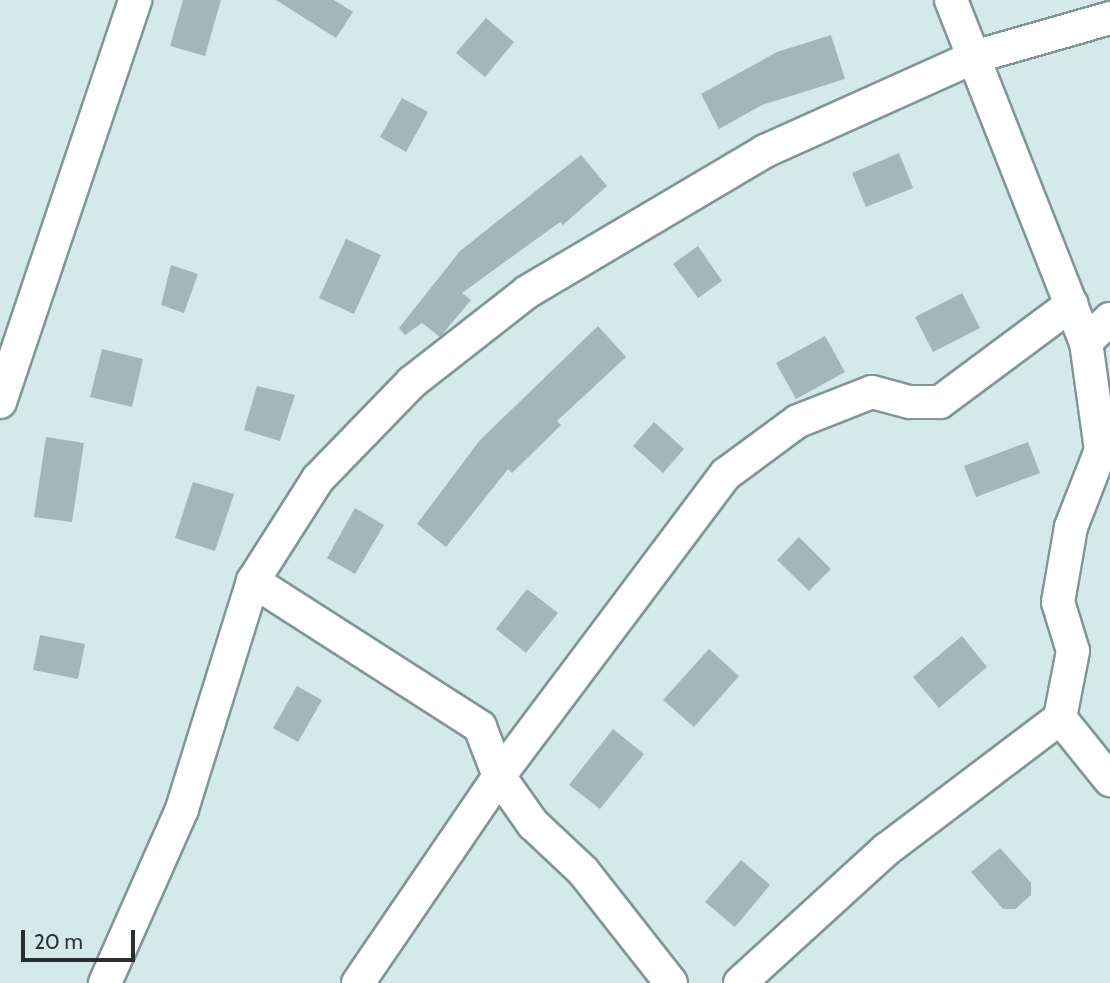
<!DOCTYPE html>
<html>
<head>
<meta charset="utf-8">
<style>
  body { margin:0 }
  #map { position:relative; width:1110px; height:983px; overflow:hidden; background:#d3eae8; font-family:Cabin,sans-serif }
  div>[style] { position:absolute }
  .building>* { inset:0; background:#a2b8b6 }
  .roads { filter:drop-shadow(2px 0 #819795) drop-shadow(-2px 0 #819795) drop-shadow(0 2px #819795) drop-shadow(0 -2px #819795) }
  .street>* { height:32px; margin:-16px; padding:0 16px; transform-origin:16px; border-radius:16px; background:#fff }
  span { translate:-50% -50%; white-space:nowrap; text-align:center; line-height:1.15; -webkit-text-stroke:6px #d3eae8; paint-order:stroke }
  .scale { position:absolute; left:21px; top:930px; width:114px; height:32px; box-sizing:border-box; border:4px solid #27302f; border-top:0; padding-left:9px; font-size:21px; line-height:24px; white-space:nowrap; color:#27302f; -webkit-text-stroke:5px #d3eae8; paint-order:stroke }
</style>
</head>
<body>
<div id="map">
  <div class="building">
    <div style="clip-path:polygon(183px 0,221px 0,205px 56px,170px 46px)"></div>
    <div style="clip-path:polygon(276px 0,334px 0,353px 12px,336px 38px)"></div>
    <div style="clip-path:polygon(486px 18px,514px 42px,485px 77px,456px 53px)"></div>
    <div style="clip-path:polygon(831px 35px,845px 79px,762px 105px,719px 129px,701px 94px,777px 52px)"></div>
    <div style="clip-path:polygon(402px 98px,428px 112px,406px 152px,380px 137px)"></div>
    <div style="clip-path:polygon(899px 153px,913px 188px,866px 207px,852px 173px)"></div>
    <div style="clip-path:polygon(581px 155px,607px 186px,563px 225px,560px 222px,462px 293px,471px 300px,440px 337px,422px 323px,405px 335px,399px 328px,460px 251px)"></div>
    <div style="clip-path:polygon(346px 239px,381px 255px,354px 314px,319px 298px)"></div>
    <div style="clip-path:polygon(698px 246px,722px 281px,698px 298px,673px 264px)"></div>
    <div style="clip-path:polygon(171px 265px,198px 274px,184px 313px,161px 305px)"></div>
    <div style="clip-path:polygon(962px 293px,980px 328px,933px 352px,915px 317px)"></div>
    <div style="clip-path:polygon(598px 326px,626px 357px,557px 421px,561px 425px,512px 473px,508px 469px,446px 547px,417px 524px,480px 440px)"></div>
    <div style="clip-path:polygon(825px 336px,845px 372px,796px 399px,776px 363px)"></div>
    <div style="clip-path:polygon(102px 349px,143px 359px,132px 407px,90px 397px)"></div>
    <div style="clip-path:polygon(257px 386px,295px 395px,280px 441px,244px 430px)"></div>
    <div style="clip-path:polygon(654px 422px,684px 449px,663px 473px,633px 446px)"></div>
    <div style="clip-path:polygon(46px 437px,84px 443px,72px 522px,34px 517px)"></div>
    <div style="clip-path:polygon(1028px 442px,1040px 473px,976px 497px,964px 466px)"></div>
    <div style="clip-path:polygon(193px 482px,234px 494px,215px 551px,175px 538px)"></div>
    <div style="clip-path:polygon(355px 508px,384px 525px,355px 574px,327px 558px)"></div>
    <div style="clip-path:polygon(799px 537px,831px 569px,809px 591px,777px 560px)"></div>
    <div style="clip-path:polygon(527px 589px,558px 613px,526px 653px,496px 629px)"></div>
    <div style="clip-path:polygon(40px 635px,85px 644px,78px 679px,33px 670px)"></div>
    <div style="clip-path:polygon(962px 636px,987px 667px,939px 708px,913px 677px)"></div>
    <div style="clip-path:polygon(709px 649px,739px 676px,694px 727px,663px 700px)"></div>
    <div style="clip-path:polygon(297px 686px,322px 700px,298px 742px,273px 728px)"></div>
    <div style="clip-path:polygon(613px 729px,644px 754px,600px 809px,569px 785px)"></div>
    <div style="clip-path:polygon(1000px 848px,1031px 883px,1031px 895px,1015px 909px,1003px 909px,971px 872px)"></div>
    <div style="clip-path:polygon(741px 860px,770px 885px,735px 927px,705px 902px)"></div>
  </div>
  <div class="roads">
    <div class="street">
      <div style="left:951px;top:0;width:368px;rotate:68.5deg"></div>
      <div style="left:1086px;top:342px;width:109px;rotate:82.1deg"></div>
      <div style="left:1101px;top:450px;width:83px;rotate:111.3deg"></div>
      <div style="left:1071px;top:527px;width:76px;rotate:99.8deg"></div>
      <div style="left:1058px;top:602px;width:51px;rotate:73deg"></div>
      <div style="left:1073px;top:651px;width:68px;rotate:101deg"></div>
      <div style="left:1060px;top:718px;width:80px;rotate:51.1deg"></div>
      <div style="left:1086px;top:342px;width:33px;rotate:-44deg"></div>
      <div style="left:0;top:402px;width:424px;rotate:-71.4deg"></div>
      <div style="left:253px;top:581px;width:270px;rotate:32.7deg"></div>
      <div style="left:480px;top:727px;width:53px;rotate:68.8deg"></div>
      <div style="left:499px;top:776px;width:59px;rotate:54.7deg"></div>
      <div style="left:533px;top:824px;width:69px;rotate:43.2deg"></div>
      <div style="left:583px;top:871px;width:142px;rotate:51.8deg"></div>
      <div style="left:105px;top:983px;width:190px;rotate:-66.1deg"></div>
      <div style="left:182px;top:809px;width:239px;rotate:-72.7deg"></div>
      <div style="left:253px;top:581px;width:121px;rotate:-57.5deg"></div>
      <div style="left:318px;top:479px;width:135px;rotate:-45.9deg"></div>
      <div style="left:412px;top:382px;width:146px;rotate:-38deg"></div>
      <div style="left:527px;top:292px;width:277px;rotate:-30.6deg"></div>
      <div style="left:765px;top:151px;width:229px;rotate:-24.2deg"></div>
      <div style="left:974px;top:57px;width:141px;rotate:-16deg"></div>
      <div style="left:358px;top:983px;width:250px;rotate:-55.7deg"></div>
      <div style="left:499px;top:776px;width:378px;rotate:-53.1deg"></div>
      <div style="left:726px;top:474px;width:89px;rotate:-36.4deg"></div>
      <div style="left:798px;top:421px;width:79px;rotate:-21.4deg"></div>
      <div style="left:872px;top:392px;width:39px;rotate:15deg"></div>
      <div style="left:910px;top:402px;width:30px"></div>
      <div style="left:940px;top:402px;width:164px;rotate:-36.6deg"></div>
      <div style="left:740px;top:983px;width:199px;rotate:-42.4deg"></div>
      <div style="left:887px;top:849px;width:217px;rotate:-37.1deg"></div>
    </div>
  </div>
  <div class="scale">20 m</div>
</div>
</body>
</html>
